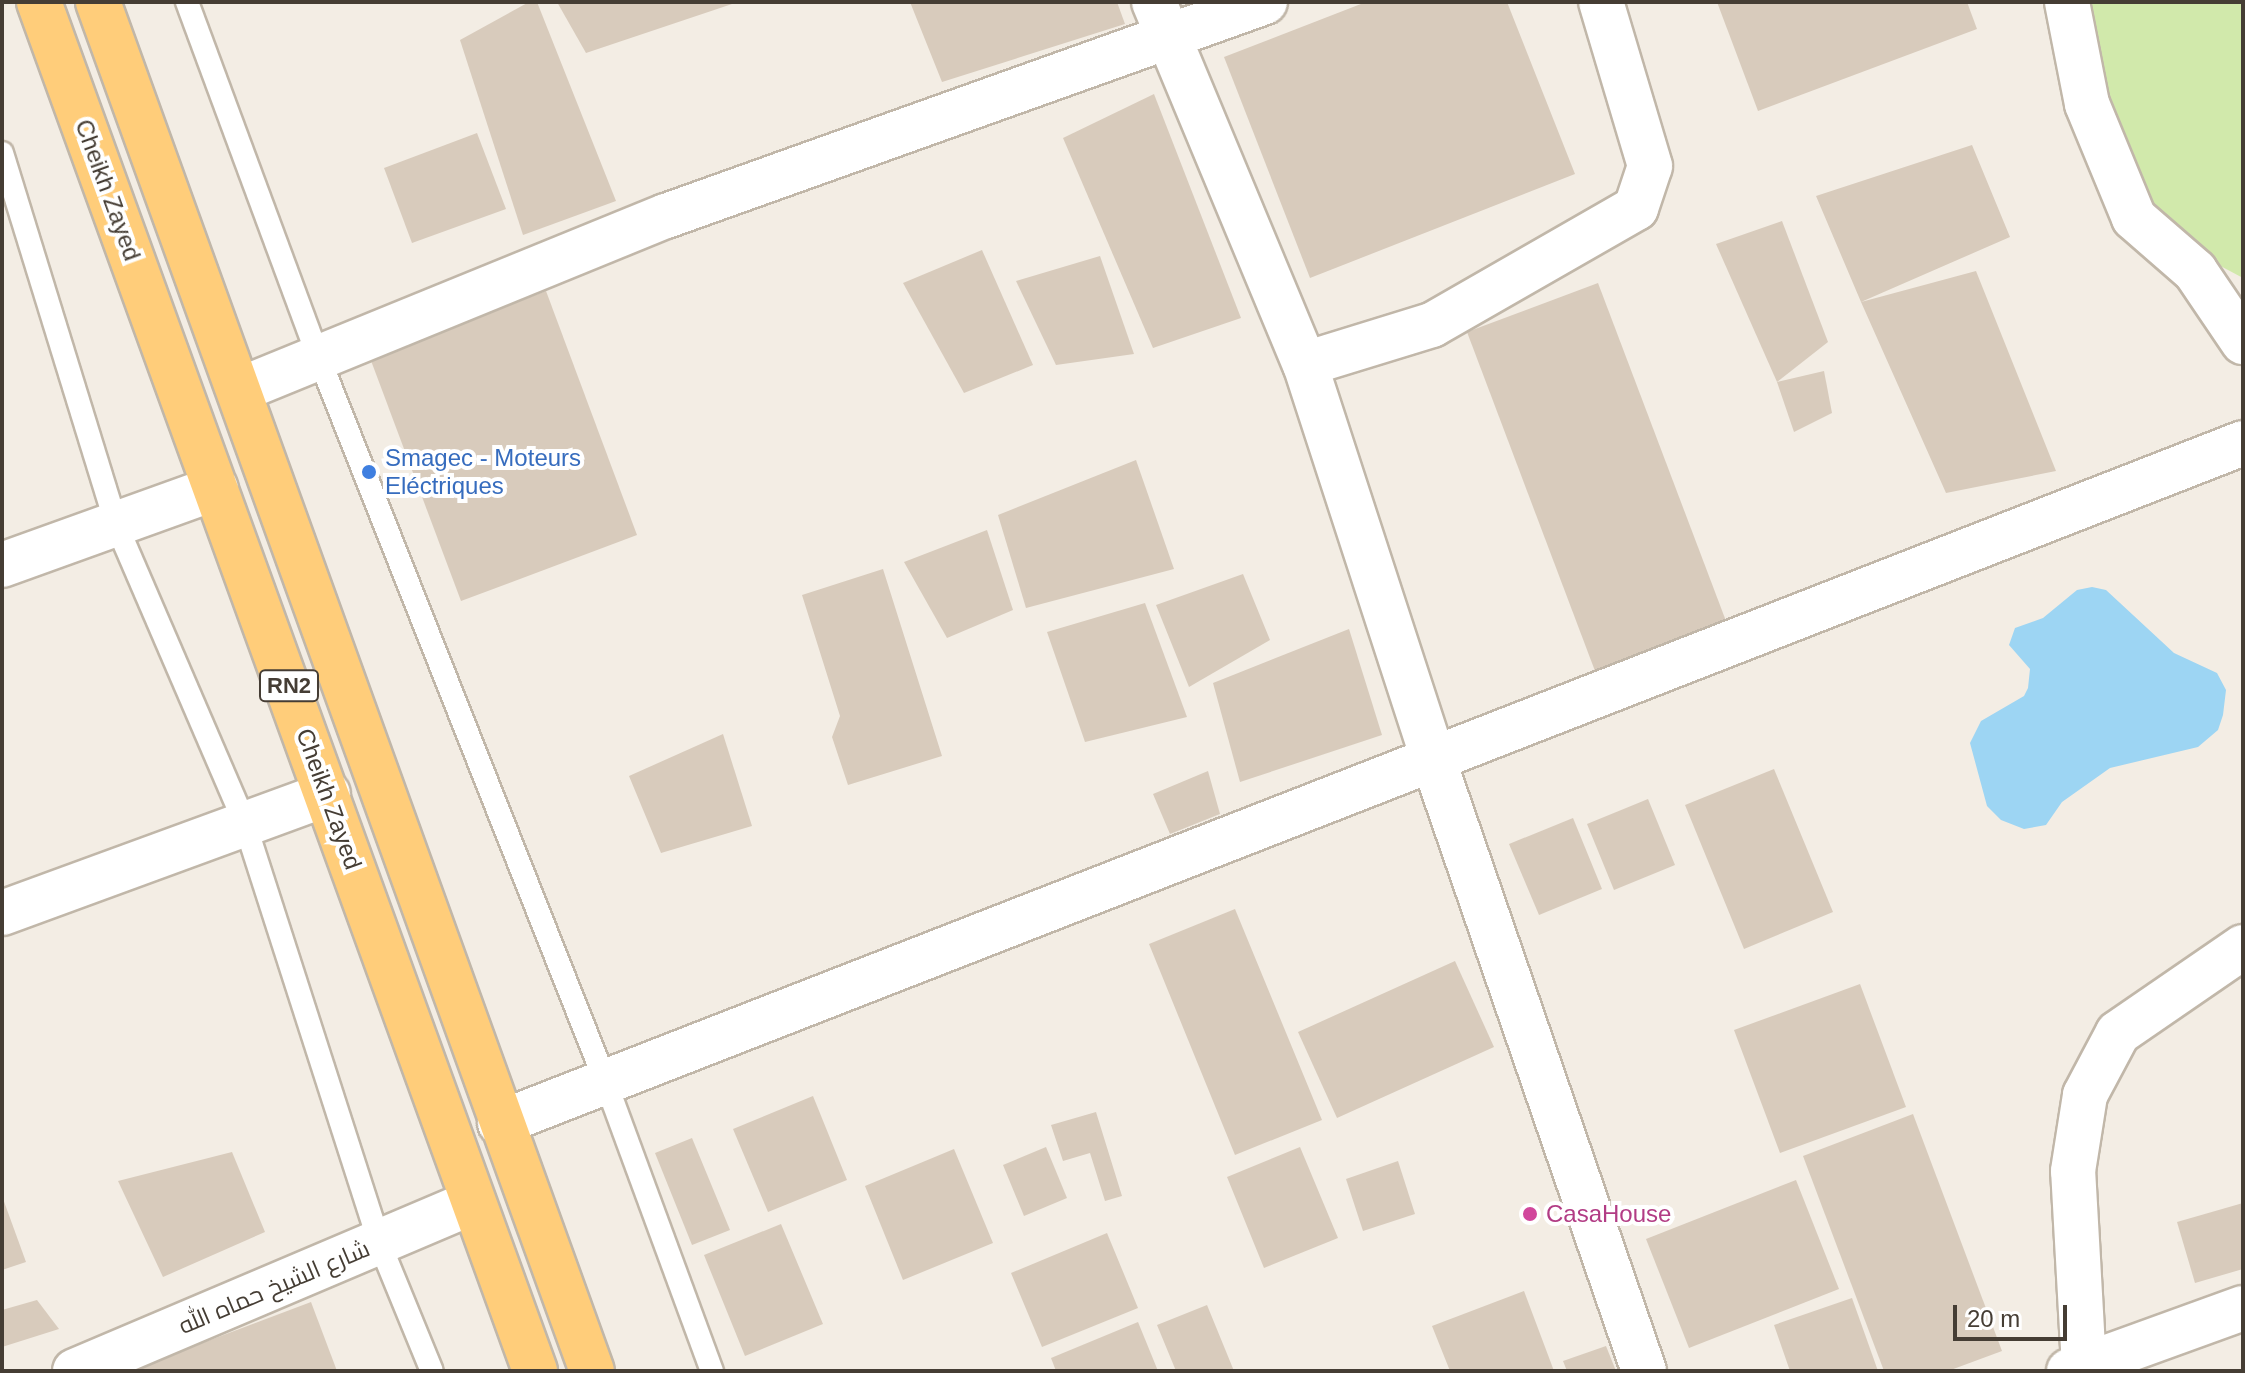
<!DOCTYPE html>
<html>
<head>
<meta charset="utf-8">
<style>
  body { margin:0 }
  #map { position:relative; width:2245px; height:1373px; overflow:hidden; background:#f3ede4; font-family:Arial,Cairo,sans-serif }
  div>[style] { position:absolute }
  .green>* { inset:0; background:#d1e9ab }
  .water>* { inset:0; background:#9dd5f3 }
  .building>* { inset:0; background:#d8cbbc }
  .roads { filter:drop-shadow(2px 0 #c1b7a9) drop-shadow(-2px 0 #c1b7a9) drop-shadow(0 2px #c1b7a9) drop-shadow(0 -2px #c1b7a9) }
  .service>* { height:22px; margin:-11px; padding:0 11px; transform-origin:11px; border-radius:11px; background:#fff }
  .minor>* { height:44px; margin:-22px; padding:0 22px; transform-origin:22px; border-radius:22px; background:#fff }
  .trunk>* { height:44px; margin:-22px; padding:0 22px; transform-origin:22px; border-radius:22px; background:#ffcd7a }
  .dots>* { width:22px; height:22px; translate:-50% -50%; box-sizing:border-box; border:4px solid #fff; border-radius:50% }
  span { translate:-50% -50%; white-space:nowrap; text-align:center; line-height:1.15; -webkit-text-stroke:8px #fff; paint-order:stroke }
  .shield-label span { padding:2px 6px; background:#fff; border:2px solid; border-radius:6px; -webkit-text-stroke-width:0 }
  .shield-label { font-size:22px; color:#453d34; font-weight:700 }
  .street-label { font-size:24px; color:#453d34 }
  .shop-label { font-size:24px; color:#366cbe }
  .left { translate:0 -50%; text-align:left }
  .hotel-label { font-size:24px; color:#b23c85 }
  .frame { position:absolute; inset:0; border:4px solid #453d34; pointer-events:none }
  .scale { position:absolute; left:1953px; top:1305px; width:114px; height:36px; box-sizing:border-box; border:4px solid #453d34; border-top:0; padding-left:10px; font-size:24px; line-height:28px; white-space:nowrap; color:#453d34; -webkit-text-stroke:6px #fff; paint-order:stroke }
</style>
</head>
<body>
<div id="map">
  <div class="green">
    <div style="clip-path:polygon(2087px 2px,2243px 2px,2243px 278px,2181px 245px,2118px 160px)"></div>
  </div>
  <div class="water">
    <div style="clip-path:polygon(2092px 587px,2106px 590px,2174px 653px,2217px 673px,2226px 690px,2223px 715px,2218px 730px,2198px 747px,2110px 768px,2062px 802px,2046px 825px,2024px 829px,2001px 820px,1987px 806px,1970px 743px,1981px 721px,2024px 696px,2028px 688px,2030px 669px,2009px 645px,2015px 628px,2043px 618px,2077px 590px)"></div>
  </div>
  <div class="building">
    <div style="clip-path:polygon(529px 2px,537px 2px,616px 201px,523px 235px,460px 40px)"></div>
    <div style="clip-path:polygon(557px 2px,734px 2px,735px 3px,586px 53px)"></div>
    <div style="clip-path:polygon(910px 2px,1117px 2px,1125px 24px,942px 82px)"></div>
    <div style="clip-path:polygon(1366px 2px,1507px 2px,1575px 174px,1310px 278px,1224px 57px)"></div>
    <div style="clip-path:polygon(1717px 2px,1967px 2px,1977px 29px,1758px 111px)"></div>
    <div style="clip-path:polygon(1154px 94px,1241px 318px,1153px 348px,1063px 138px)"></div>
    <div style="clip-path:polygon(477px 133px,506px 209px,412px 243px,384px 168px)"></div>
    <div style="clip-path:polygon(1972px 145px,2010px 237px,1861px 302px,1976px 271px,2056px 471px,1946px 493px,1861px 302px,1816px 196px)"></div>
    <div style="clip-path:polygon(1782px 221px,1828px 342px,1777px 382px,1716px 244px)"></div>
    <div style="clip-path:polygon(982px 250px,1033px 365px,964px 393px,903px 283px)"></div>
    <div style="clip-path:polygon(1100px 256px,1134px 354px,1056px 365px,1016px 281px)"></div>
    <div style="clip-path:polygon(1598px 283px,1726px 621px,1595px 671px,1467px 332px)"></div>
    <div style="clip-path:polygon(546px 291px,637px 535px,461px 601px,370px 358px)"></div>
    <div style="clip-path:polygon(1824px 371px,1832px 413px,1794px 432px,1777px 382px)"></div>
    <div style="clip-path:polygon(1136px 460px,1174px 569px,1026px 608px,998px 515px)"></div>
    <div style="clip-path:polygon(987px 530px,1013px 610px,947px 638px,904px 562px)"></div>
    <div style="clip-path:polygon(883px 569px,942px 756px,848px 785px,832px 737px,840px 716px,802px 595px)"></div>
    <div style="clip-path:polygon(1243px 574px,1270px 640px,1189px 687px,1156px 605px)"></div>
    <div style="clip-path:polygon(1145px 603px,1187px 717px,1085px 742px,1047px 632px)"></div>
    <div style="clip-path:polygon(1349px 629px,1382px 735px,1240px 782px,1213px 683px)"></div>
    <div style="clip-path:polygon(723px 734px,752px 826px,661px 853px,629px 776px)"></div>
    <div style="clip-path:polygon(1774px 769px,1833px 912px,1744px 949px,1685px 805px)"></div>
    <div style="clip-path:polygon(1208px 771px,1220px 814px,1170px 834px,1153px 794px)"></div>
    <div style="clip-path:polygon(1648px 799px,1675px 865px,1614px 890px,1587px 824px)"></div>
    <div style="clip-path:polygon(1573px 818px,1602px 889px,1539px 915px,1509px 844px)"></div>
    <div style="clip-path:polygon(1235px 909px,1322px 1120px,1235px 1155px,1149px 944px)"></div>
    <div style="clip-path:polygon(1455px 961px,1494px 1047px,1337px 1118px,1298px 1032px)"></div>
    <div style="clip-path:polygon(1860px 984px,1906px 1107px,1780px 1153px,1734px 1030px)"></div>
    <div style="clip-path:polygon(813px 1096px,847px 1180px,768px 1212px,733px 1129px)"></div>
    <div style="clip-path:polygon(1096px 1112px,1122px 1196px,1105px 1201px,1090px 1153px,1063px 1161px,1051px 1125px)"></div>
    <div style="clip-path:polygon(1913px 1114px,2002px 1351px,1948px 1371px,1884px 1371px,1803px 1156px)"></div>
    <div style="clip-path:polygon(692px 1138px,730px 1230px,692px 1245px,655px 1153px)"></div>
    <div style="clip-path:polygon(1046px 1147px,1067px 1198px,1024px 1216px,1003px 1165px)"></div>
    <div style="clip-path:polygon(1300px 1147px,1338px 1238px,1264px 1268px,1227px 1177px)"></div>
    <div style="clip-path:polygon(954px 1149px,993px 1243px,903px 1280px,865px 1186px)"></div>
    <div style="clip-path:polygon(232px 1152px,265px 1232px,163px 1277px,118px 1181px)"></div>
    <div style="clip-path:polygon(1398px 1161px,1415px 1214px,1363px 1231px,1346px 1179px)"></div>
    <div style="clip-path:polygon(1796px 1180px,1839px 1289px,1689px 1348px,1646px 1239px)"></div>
    <div style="clip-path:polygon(2px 1196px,26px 1262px,2px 1270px)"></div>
    <div style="clip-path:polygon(2243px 1203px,2243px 1269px,2195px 1283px,2177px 1222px)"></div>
    <div style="clip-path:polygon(781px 1224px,823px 1324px,745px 1356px,704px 1255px)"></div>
    <div style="clip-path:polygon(1107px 1233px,1138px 1308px,1042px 1347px,1011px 1273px)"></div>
    <div style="clip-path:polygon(1524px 1291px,1554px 1371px,1450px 1371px,1432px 1326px)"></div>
    <div style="clip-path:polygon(1852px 1298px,1878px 1371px,1790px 1371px,1774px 1325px)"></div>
    <div style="clip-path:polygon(37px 1300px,59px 1329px,2px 1347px,2px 1310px)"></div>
    <div style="clip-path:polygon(311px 1302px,337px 1371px,128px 1371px)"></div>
    <div style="clip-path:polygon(1207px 1305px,1234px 1371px,1176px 1371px,1157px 1325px)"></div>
    <div style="clip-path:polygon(1138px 1322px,1158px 1371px,1056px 1371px,1051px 1358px)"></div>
    <div style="clip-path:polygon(1606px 1346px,1616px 1371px,1567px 1371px,1563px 1361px)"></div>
  </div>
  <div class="roads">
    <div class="service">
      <div style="left:187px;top:2px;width:380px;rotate:69.7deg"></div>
      <div style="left:319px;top:358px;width:780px;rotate:68.4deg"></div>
      <div style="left:606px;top:1083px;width:307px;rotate:69.8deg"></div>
      <div style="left:2px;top:153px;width:388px;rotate:72.9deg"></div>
      <div style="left:116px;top:524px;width:327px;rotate:66.7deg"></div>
      <div style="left:245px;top:824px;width:439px;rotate:72.2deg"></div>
      <div style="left:379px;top:1242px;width:139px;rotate:67.7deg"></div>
    </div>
    <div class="minor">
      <div style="left:1154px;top:2px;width:392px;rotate:67.4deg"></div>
      <div style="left:1305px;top:364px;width:412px;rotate:72deg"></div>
      <div style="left:1432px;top:756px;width:651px;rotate:70.98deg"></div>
      <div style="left:2067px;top:2px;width:104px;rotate:78.9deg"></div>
      <div style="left:2087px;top:104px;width:123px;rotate:67.6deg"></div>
      <div style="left:2134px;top:218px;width:81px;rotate:41deg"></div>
      <div style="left:2195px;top:271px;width:86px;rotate:55.9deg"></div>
      <div style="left:1305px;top:364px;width:133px;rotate:-17.1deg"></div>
      <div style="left:1432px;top:325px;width:235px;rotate:-29.8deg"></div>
      <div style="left:1636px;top:208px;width:44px;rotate:-71.6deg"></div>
      <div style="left:1650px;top:166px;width:171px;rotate:-106.6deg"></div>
      <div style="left:239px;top:390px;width:461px;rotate:-22.2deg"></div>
      <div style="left:666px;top:216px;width:636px;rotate:-19.66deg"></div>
      <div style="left:2px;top:565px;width:227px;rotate:-19.8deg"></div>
      <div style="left:2px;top:913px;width:347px;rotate:-20.1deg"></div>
      <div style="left:500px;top:1123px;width:1871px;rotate:-21.31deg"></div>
      <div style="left:2084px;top:1366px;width:195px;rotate:-93.2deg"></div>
      <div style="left:2073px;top:1171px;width:77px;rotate:-81deg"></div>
      <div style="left:2085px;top:1095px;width:70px;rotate:-62deg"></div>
      <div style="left:2118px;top:1033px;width:152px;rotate:-34.5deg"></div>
      <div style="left:75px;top:1371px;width:432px;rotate:-23deg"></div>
      <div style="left:2069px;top:1371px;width:185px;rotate:-19.9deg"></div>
    </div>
    <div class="trunk">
      <div style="left:39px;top:2px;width:1456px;rotate:70.08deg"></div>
      <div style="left:98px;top:2px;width:1455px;rotate:70.16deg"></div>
    </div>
  </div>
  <div class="dots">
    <div style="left:369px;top:472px;background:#3f7fe0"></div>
    <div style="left:1530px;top:1214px;background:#d1479c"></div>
  </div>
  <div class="shield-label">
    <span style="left:289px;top:686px">RN2</span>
  </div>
  <div class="street-label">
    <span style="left:108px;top:190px;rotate:70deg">Cheikh Zayed</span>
    <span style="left:329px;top:799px;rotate:70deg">Cheikh Zayed</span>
    <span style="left:274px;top:1287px;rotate:-23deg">شارع الشيخ حماه الله</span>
  </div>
  <div class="shop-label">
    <span class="left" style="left:385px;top:472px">Smagec - Moteurs<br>Eléctriques</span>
  </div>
  <div class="hotel-label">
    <span class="left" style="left:1546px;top:1214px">CasaHouse</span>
  </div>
  <div class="frame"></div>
  <div class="scale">20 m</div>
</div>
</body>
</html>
